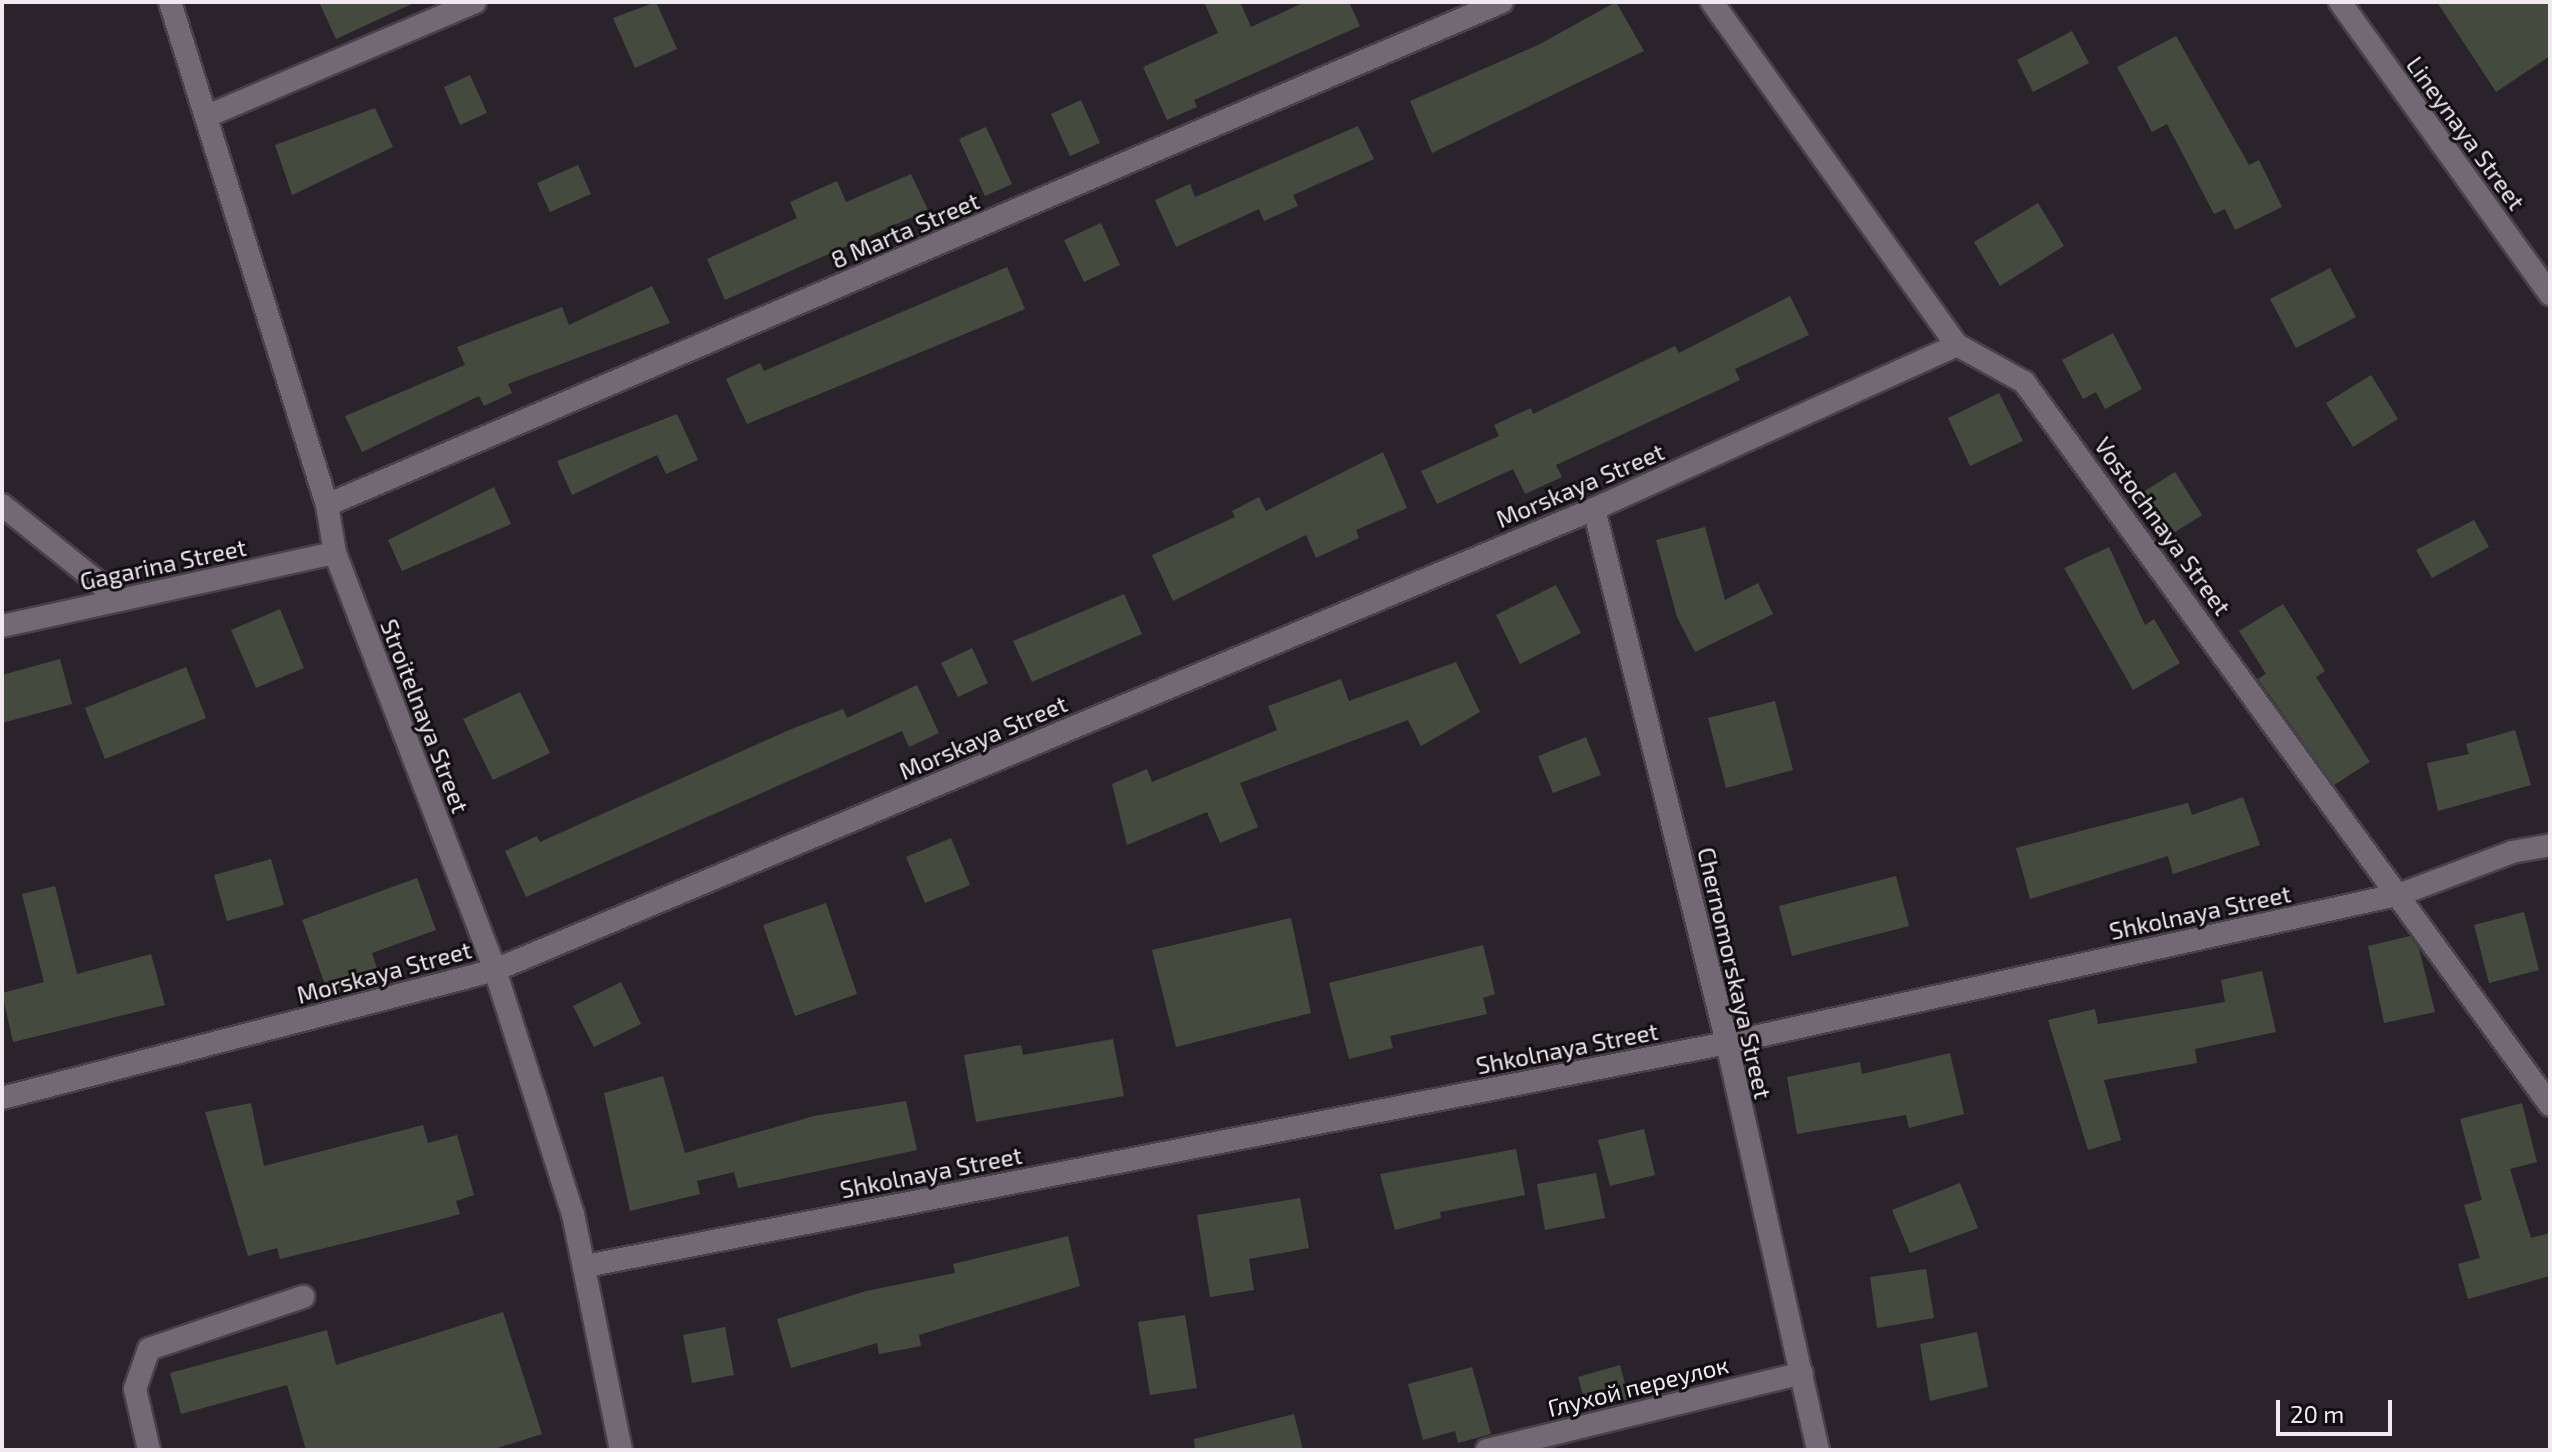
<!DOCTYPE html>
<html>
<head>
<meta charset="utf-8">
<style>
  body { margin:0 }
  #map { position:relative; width:2552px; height:1452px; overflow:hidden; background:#2b232c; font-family:"Exo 2",sans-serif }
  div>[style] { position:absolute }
  .building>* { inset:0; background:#454a3f }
  .roads { filter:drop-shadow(2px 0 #484149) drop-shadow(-2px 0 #484149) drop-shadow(0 2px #484149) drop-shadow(0 -2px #484149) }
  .minor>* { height:22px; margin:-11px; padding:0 11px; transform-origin:11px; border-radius:11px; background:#736974 }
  span { translate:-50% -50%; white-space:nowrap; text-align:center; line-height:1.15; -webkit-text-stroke:6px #110e12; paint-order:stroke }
  .street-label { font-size:24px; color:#f0eaf0 }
  .frame { position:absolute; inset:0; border:4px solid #f0eaf0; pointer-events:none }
  .scale { position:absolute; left:2276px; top:1400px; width:116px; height:36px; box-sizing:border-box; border:4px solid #f0eaf0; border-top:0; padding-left:10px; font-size:24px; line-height:28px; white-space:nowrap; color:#f0eaf0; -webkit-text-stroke:6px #110e12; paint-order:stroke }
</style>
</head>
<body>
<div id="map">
  <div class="building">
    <div style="clip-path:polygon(319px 2px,416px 2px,336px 39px)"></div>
    <div style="clip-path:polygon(656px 2px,677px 49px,635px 68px,613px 18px)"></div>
    <div style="clip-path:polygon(1204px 2px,1240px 2px,1251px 27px,1305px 2px,1349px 2px,1360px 26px,1194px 100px,1197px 107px,1167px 120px,1143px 67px,1218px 33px)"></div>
    <div style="clip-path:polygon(1616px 2px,1644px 51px,1432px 153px,1410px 101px,1538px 45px)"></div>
    <div style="clip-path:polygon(2437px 2px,2550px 2px,2550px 56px,2496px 92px)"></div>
    <div style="clip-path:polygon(2072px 31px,2089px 63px,2033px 92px,2017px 60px)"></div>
    <div style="clip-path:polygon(2176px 36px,2249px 165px,2259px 160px,2282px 207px,2235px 230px,2225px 209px,2214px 214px,2167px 124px,2152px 132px,2117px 67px)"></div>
    <div style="clip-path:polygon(470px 75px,487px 113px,460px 125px,444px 87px)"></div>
    <div style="clip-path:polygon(1081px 100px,1100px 143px,1070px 156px,1051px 114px)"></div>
    <div style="clip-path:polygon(375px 108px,393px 147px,292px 195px,275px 145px)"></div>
    <div style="clip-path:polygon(1358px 126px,1374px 159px,1293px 195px,1298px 206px,1264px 221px,1259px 209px,1176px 247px,1155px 200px,1190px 184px,1195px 197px)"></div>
    <div style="clip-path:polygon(986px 127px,1012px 184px,985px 196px,959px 139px)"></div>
    <div style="clip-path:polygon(578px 165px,591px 194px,550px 212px,537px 183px)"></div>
    <div style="clip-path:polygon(911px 174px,928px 210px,725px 300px,707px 259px,797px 218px,790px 202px,837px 181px,846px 202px)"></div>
    <div style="clip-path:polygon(2038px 203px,2064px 246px,2000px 286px,1974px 242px)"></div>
    <div style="clip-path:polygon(1101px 223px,1120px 265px,1084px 282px,1064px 240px)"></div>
    <div style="clip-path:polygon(1007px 267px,1025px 309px,747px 424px,726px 379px,760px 363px,764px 371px)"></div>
    <div style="clip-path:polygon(2330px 268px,2356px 317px,2296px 348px,2270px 299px)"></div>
    <div style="clip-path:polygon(652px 286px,670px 323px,508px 384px,512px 393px,484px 406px,479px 396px,362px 452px,345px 416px,465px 365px,457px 347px,562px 307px,569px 325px)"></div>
    <div style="clip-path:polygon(1790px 296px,1809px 335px,1735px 369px,1740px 380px,1556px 465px,1562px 477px,1525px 494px,1513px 469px,1437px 504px,1421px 471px,1499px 436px,1494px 425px,1531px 408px,1533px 414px,1675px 346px,1679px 353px)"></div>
    <div style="clip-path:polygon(2113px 333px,2142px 389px,2105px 409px,2096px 392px,2083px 399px,2062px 360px)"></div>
    <div style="clip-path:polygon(2371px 375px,2398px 419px,2353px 447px,2326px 403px)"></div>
    <div style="clip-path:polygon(1999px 393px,2023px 441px,1970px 466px,1948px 418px)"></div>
    <div style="clip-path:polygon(677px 414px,698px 460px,666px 474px,657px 455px,572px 495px,557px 461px)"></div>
    <div style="clip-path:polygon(1383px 452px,1407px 508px,1356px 530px,1359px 538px,1316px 558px,1306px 535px,1173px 601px,1152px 555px,1235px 517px,1232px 511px,1259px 497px,1266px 511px)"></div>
    <div style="clip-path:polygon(2175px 472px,2202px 515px,2164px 539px,2137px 496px)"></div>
    <div style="clip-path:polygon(494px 487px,511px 524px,402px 571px,388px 540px)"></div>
    <div style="clip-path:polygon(2474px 520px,2489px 547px,2432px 578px,2416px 550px)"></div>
    <div style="clip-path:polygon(1705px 527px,1725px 600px,1758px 583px,1773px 614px,1695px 652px,1677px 617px,1656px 540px)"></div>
    <div style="clip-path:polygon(2109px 547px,2145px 625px,2154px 619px,2180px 663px,2133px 690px,2064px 568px)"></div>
    <div style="clip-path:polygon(1556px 585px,1581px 633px,1520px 664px,1496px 615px)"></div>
    <div style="clip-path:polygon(1124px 594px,1142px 634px,1032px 682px,1013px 641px)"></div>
    <div style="clip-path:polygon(2283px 604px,2325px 671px,2316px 677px,2370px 762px,2334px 785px,2258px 679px,2266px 674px,2239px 631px)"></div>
    <div style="clip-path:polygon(280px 609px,304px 668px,256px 688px,231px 630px)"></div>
    <div style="clip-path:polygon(972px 648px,988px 683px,958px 697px,941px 663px)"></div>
    <div style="clip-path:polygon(60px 659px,72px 704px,2px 723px,2px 675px)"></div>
    <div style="clip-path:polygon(1456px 662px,1480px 712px,1421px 746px,1408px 720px,1240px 783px,1258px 827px,1220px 843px,1207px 812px,1127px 845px,1112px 784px,1147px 769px,1152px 782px,1277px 730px,1268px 706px,1341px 679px,1349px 701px)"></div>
    <div style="clip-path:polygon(186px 667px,206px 718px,105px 759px,85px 708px)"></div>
    <div style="clip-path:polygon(917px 685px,939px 733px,909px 747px,902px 731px,526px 897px,505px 851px,537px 836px,540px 842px,789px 730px,843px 709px,847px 718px)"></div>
    <div style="clip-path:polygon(520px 692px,550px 753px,493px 780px,463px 719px)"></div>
    <div style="clip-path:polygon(1775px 701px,1793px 770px,1726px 788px,1708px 718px)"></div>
    <div style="clip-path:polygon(2515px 730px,2531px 785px,2438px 811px,2427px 763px,2469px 754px,2466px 744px)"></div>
    <div style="clip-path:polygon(1586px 737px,1601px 775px,1553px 793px,1538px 756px)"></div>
    <div style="clip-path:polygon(2243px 797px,2260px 845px,2173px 874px,2168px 856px,2030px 899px,2016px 848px,2188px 803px,2192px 815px)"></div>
    <div style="clip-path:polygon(951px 838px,970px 885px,925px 903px,906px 857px)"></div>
    <div style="clip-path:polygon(271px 859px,284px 905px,227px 921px,214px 875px)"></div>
    <div style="clip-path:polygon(1896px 876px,1909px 926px,1792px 956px,1779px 906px)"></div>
    <div style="clip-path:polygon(417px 878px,436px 930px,372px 953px,380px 978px,329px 996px,302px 920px)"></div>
    <div style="clip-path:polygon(55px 886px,77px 974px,151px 954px,165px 1005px,13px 1042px,2px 993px,44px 982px,22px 894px)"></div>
    <div style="clip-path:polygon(826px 903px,857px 994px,795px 1016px,763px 925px)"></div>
    <div style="clip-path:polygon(2524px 912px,2539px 970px,2489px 983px,2474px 925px)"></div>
    <div style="clip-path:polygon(1291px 918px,1311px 1013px,1176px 1047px,1152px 950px)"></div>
    <div style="clip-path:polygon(2410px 936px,2419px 949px,2435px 1012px,2384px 1023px,2368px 946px)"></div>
    <div style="clip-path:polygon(1483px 945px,1495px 994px,1483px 998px,1487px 1014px,1390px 1036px,1393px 1048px,1349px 1059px,1329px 983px)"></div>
    <div style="clip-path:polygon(2262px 971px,2276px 1032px,2195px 1049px,2197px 1063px,2104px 1080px,2121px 1140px,2088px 1150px,2048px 1020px,2095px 1009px,2098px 1024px,2225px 1002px,2221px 980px)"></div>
    <div style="clip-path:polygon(621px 982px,641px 1024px,594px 1047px,573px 1006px)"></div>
    <div style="clip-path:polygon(1113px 1039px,1124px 1096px,976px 1122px,964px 1055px,1021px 1045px,1023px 1055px)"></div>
    <div style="clip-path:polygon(1950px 1053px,1964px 1114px,1909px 1128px,1906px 1115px,1797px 1134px,1787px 1077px,1860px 1062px,1862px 1074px)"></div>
    <div style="clip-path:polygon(663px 1076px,685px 1153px,814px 1116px,906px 1101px,917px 1150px,738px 1188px,734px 1172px,697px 1181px,700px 1194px,630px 1211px,604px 1093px)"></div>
    <div style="clip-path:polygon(251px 1103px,264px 1166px,423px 1125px,428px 1143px,457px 1135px,474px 1195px,456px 1201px,460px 1214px,431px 1222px,280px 1259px,277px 1248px,248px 1256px,205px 1112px)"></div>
    <div style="clip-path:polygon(2522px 1103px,2537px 1162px,2510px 1169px,2531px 1238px,2550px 1233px,2550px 1276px,2468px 1299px,2458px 1264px,2480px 1258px,2464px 1205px,2482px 1200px,2460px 1119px)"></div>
    <div style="clip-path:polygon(1644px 1129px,1655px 1175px,1610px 1186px,1598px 1140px)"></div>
    <div style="clip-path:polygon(1516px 1149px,1525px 1195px,1440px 1212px,1441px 1218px,1395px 1230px,1380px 1174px)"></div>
    <div style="clip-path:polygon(1596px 1173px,1605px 1218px,1545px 1230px,1537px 1184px)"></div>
    <div style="clip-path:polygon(1960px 1183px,1978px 1228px,1910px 1253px,1892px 1210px)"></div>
    <div style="clip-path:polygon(1300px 1198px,1309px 1248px,1249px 1259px,1254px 1290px,1210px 1297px,1197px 1215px)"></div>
    <div style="clip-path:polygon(1068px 1236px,1080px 1286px,919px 1335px,921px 1346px,879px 1354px,877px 1343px,791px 1368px,777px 1319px,866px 1291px,955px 1273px,953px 1264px)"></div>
    <div style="clip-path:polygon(1926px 1269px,1934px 1318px,1877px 1328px,1870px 1277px)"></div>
    <div style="clip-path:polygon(503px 1312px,542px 1434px,491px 1450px,306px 1450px,287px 1385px,181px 1414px,170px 1373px,327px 1330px,336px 1365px)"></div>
    <div style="clip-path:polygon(1185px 1315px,1197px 1388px,1150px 1395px,1138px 1322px)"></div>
    <div style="clip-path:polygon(725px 1327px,734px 1375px,692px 1383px,683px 1335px)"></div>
    <div style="clip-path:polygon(1977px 1332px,1988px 1387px,1930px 1401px,1920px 1344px)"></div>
    <div style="clip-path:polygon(1620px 1365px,1629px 1399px,1587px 1410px,1578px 1377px)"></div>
    <div style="clip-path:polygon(1472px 1367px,1491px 1434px,1458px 1443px,1455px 1431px,1423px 1440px,1408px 1384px)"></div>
    <div style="clip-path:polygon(1294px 1414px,1303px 1450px,1195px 1450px,1194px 1439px)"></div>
  </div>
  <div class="roads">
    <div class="minor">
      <div style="left:170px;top:2px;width:527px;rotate:72.67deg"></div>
      <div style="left:327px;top:505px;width:49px;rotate:80.5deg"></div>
      <div style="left:335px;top:553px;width:447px;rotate:69deg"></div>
      <div style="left:495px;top:970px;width:256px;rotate:72.3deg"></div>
      <div style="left:573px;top:1214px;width:241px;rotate:78.5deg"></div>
      <div style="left:1712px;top:2px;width:422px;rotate:54.5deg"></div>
      <div style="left:1957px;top:345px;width:77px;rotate:28.9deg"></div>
      <div style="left:2024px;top:382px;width:894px;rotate:53.96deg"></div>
      <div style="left:2340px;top:2px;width:360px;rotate:54.3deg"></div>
      <div style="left:207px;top:116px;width:291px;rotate:-23deg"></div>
      <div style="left:2px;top:505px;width:151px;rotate:38.8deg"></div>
      <div style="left:327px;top:505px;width:1278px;rotate:-23.18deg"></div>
      <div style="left:1594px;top:509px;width:550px;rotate:76.01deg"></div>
      <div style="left:1727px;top:1043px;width:417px;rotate:77.4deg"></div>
      <div style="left:2px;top:626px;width:341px;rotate:-12.4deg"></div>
      <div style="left:2px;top:1098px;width:509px;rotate:-14.55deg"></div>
      <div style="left:495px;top:970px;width:1192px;rotate:-22.76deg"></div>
      <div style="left:1594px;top:509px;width:398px;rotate:-24.3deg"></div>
      <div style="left:586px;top:1266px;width:1163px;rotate:-11.06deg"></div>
      <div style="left:1727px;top:1043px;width:690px;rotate:-12.47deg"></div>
      <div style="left:2401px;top:894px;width:119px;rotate:-20.7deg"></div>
      <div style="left:2512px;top:852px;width:39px;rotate:-10deg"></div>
      <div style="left:149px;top:1450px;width:63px;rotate:-102.9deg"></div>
      <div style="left:135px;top:1389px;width:42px;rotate:-70.7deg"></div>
      <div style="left:149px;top:1349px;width:163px;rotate:-18.7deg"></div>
      <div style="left:1487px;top:1450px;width:324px;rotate:-13.7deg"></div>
    </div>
  </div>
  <div class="street-label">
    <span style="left:2466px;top:133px;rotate:54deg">Lineynaya Street</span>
    <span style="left:905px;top:230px;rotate:-23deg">8 Marta Street</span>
    <span style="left:1580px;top:485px;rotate:-23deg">Morskaya Street</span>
    <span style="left:2163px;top:526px;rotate:54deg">Vostochnaya Street</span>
    <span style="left:163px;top:564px;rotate:-12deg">Gagarina Street</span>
    <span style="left:425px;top:716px;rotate:69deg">Stroitelnaya Street</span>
    <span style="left:983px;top:737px;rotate:-23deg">Morskaya Street</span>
    <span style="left:2200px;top:912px;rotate:-12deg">Shkolnaya Street</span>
    <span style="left:384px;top:972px;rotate:-15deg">Morskaya Street</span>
    <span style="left:1735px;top:973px;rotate:77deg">Chernomorskaya Street</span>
    <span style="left:1567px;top:1048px;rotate:-11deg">Shkolnaya Street</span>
    <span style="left:931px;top:1172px;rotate:-11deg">Shkolnaya Street</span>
    <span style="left:1638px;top:1386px;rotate:-14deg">Глухой переулок</span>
  </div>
  <div class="frame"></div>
  <div class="scale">20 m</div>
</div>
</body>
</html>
